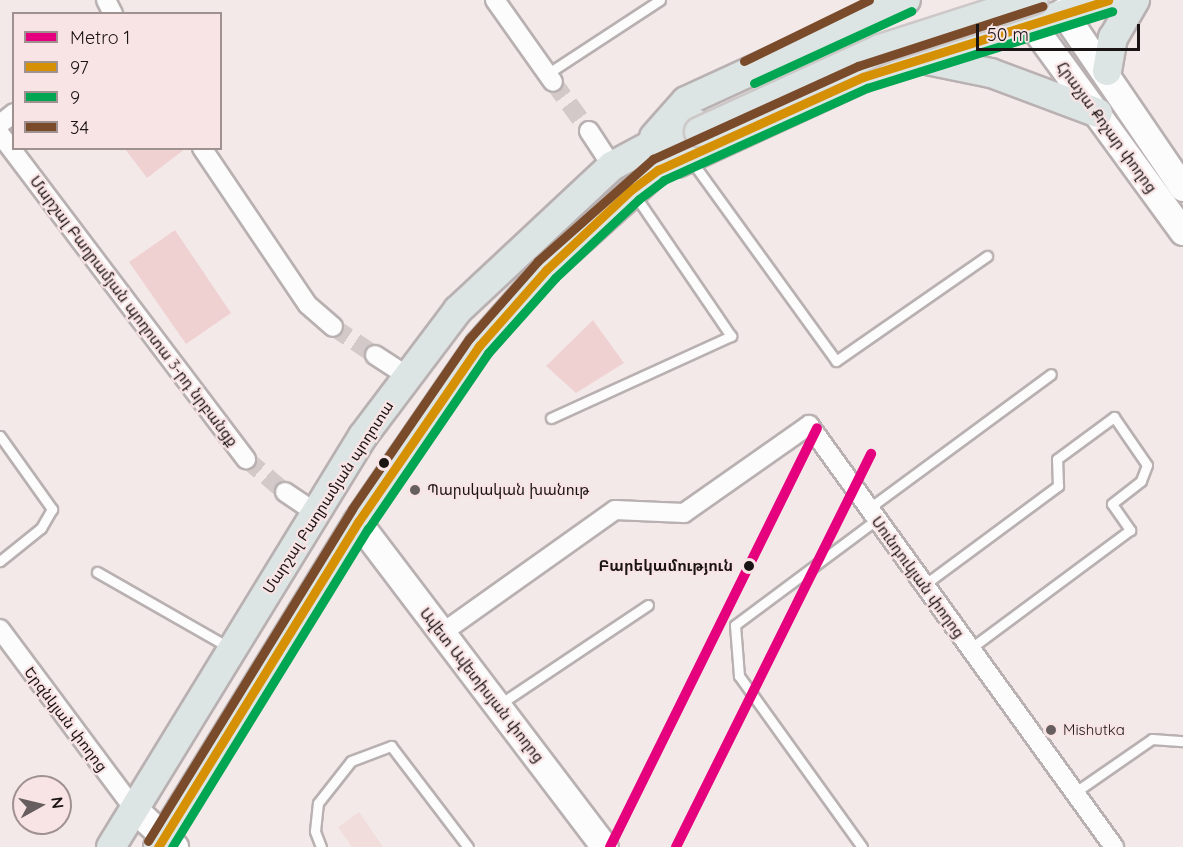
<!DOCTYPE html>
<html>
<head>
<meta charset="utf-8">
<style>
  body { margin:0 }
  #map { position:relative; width:1183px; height:847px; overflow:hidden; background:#f4e9e9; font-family:Quicksand,"Noto Sans Armenian",sans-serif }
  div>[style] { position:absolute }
  .built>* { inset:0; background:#f2dddd }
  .green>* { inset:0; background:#f0d1d2 }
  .street-tunnel>* { height:18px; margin-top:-9px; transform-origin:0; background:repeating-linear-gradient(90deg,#d3c9c9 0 18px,transparent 0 27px) }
  .roads { filter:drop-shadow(2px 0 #b9b1b1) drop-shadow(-2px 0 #b9b1b1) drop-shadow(0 2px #b9b1b1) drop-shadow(0 -2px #b9b1b1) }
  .lane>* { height:9px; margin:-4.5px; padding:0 4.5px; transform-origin:4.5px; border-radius:4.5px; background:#fdfcfc }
  .street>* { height:18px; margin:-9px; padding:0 9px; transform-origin:9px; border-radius:9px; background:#fdfcfc }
  .secondary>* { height:26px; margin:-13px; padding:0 13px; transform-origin:13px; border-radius:13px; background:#fdfcfc }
  .primary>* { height:28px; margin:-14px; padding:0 14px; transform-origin:14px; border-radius:14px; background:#dde4e4 }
  .bridges { filter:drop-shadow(2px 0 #cdc8c8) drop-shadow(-2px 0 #cdc8c8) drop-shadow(0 2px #cdc8c8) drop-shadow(0 -2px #cdc8c8) }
  .primary-bridge>* { height:28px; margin:-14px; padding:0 14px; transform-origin:14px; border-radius:14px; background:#dde4e4 }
  .bus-1>* { height:9px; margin:-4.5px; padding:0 4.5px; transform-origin:4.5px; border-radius:4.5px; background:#d69003 }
  .bus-2>* { height:9px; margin:-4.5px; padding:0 4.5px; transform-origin:4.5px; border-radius:4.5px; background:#00a651 }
  .bus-3>* { height:9px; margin:-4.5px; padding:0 4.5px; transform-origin:4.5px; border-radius:4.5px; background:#7a4b2a }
  .metro-1>* { height:10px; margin:-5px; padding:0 5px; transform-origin:5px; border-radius:5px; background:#e5007d }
  .dots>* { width:16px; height:16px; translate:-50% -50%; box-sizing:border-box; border:3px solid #f9e4e5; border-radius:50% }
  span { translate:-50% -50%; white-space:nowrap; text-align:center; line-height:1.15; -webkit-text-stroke:4.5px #f9e4e5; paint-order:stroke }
  .street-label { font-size:15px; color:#1b1414 }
  .poi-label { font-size:15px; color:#1b1414 }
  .left { translate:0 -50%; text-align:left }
  .stop-label { font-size:15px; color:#1b1414; font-weight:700 }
  .right { translate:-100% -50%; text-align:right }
  .legend { position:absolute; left:12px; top:12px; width:210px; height:138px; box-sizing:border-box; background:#f9e4e5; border:2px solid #a09191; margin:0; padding:8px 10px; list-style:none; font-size:18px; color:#1b1414 }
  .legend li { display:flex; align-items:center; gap:12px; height:30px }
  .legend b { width:30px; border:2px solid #a09191 }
  .north { position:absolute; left:12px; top:775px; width:60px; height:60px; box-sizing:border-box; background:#f9e4e5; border:2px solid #a09191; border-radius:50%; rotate:82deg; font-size:16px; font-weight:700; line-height:24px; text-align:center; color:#1b1414 }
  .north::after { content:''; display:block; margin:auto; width:21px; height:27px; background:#675f5f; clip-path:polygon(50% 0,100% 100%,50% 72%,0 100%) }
  .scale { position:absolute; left:976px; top:24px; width:164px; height:27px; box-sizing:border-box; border:3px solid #1b1414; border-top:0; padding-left:8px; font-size:18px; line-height:21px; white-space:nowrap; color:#1b1414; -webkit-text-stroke:4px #f9e4e5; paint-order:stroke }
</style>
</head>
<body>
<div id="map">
  <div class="built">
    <div style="clip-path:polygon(359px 812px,383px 847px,352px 847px,338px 827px)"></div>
  </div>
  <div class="green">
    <div style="clip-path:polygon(125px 149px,185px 149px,147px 178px)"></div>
    <div style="clip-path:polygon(175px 230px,231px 313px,186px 344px,129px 262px)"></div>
    <div style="clip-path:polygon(593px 320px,624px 363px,576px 393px,546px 366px)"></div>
  </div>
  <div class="street-tunnel">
    <div style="left:553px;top:82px;width:61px;rotate:53.7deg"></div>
    <div style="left:333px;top:327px;width:50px;rotate:33.7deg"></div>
    <div style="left:246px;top:459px;width:51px;rotate:40.2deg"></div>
  </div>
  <div class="roads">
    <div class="lane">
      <div style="left:547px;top:74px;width:135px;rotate:-33.2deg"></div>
      <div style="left:690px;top:159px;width:249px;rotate:54.1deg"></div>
      <div style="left:836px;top:361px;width:184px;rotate:-34.8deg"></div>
      <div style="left:551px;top:418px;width:198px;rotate:-24.5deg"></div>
      <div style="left:731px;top:336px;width:172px;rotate:-124.3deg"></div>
      <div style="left:0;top:436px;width:90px;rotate:54.5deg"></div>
      <div style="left:52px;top:509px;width:22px;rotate:120deg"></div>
      <div style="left:41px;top:528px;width:53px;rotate:141.2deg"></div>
      <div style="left:868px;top:509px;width:227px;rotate:-36.4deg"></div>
      <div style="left:97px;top:572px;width:153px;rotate:29.7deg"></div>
      <div style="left:924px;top:585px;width:167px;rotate:-36.5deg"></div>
      <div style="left:1058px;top:486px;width:27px;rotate:-92deg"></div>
      <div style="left:1057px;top:459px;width:71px;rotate:-36.4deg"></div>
      <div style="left:1114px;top:417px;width:58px;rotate:55.5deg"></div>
      <div style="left:1147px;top:465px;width:17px;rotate:111deg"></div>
      <div style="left:1141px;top:481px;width:37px;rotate:142deg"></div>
      <div style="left:1112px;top:504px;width:32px;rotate:55deg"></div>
      <div style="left:1130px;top:530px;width:199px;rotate:143.4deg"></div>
      <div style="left:500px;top:704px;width:178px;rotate:-33.8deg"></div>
      <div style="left:1074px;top:793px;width:95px;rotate:-34.7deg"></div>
      <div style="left:1152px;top:739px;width:31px;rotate:4deg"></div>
      <div style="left:321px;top:847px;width:17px;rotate:-111deg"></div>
      <div style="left:315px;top:831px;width:28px;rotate:-84deg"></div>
      <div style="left:318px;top:803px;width:53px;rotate:-51.8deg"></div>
      <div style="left:351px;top:761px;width:43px;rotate:-20.6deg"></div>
      <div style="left:391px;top:746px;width:127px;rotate:52.7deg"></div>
      <div style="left:862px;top:847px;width:211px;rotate:-125.7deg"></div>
      <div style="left:739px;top:676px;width:51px;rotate:-94.5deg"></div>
      <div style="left:735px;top:625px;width:176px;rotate:-36.7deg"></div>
    </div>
    <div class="street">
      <div style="left:106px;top:0;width:16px;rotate:63deg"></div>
      <div style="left:495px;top:0;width:100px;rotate:54.7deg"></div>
      <div style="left:0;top:124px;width:18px;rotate:-38deg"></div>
      <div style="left:589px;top:131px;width:42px;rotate:56.7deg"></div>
      <div style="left:0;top:134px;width:408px;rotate:52.9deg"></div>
      <div style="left:202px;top:148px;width:189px;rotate:56deg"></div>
      <div style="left:308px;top:305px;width:33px;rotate:41deg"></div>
      <div style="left:375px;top:355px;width:38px;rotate:33deg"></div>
      <div style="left:285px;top:492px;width:37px;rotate:34deg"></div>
      <div style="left:0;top:629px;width:224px;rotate:53.3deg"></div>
      <div style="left:442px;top:633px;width:212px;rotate:-35.4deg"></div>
      <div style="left:615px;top:510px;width:69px;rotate:2.5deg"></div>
      <div style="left:684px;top:513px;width:153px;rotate:-35.1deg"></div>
      <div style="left:809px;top:425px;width:521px;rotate:54.14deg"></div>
    </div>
    <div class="secondary">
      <div style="left:1063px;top:12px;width:213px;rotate:55.7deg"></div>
      <div style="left:1030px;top:22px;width:260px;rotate:53.9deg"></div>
      <div style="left:358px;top:522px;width:408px;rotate:52.8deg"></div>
      <div style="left:134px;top:809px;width:56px;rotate:42.8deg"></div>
    </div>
    <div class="primary">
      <div style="left:922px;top:59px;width:70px;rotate:11.5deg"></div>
      <div style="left:991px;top:73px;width:114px;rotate:20.5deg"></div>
      <div style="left:1107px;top:71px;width:34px;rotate:-80deg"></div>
      <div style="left:1113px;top:38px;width:44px;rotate:-59.9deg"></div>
      <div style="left:654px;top:137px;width:48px;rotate:-48.4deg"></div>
      <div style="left:686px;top:101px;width:242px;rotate:-24.7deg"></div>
      <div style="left:677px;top:163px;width:205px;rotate:-24.8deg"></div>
      <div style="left:863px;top:77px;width:257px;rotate:-17.4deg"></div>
      <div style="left:111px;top:847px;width:482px;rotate:-58.5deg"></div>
      <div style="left:363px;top:436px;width:158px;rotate:-53deg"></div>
      <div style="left:458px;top:310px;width:211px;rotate:-43.1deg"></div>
      <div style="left:612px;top:166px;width:93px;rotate:-28.2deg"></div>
      <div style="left:158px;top:847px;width:382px;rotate:-58.4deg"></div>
      <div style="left:358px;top:522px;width:214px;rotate:-55.5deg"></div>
      <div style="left:479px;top:346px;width:101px;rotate:-48.6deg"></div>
      <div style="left:546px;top:270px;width:206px;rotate:-42deg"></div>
    </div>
  </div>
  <div class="bridges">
    <div class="primary-bridge">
      <div style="left:699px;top:132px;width:199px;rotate:-24.6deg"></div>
      <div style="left:880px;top:49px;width:161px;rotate:-17.8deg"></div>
    </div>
  </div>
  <div class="bus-1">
    <div style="left:158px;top:847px;width:382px;rotate:-58.4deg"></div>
    <div style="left:358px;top:522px;width:214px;rotate:-55.5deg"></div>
    <div style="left:479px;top:346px;width:101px;rotate:-48.6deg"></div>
    <div style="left:546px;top:270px;width:117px;rotate:-43.3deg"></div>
    <div style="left:631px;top:190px;width:34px;rotate:-37deg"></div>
    <div style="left:658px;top:170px;width:225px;rotate:-24.4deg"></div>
    <div style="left:863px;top:77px;width:257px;rotate:-17.4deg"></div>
  </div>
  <div class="bus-2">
    <div style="left:754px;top:83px;width:173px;rotate:-24.6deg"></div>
    <div style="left:172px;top:847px;width:374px;rotate:-58.4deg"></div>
    <div style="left:368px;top:529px;width:213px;rotate:-55.7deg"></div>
    <div style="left:488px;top:353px;width:101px;rotate:-48.2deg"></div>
    <div style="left:555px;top:278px;width:115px;rotate:-43.2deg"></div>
    <div style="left:639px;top:199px;width:31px;rotate:-37deg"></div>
    <div style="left:664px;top:180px;width:223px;rotate:-24.4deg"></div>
    <div style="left:867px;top:88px;width:257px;rotate:-17.4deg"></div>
  </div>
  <div class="bus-3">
    <div style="left:744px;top:61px;width:139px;rotate:-26deg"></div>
    <div style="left:148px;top:841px;width:390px;rotate:-58.4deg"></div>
    <div style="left:352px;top:509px;width:206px;rotate:-55.5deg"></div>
    <div style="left:469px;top:339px;width:104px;rotate:-48.5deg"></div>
    <div style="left:538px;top:261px;width:154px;rotate:-41.6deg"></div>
    <div style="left:653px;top:159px;width:225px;rotate:-24.4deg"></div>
    <div style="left:858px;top:66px;width:194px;rotate:-18deg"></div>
  </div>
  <div class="metro-1">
    <div style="left:610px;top:847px;width:467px;rotate:-63.7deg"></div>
    <div style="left:676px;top:847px;width:439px;rotate:-63.6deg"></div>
  </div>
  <div class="dots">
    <div style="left:384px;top:463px;background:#1b1414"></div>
    <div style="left:415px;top:490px;background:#675f5f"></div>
    <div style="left:749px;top:566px;background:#1b1414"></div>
    <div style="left:1051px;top:730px;background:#675f5f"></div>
  </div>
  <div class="street-label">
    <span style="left:1107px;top:127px;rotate:54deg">Հրաչյա Քոչար փողոց</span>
    <span style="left:134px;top:311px;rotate:53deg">Մարշալ Բաղրամյան պողոտա 3-րդ նրբանցք</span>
    <span style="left:328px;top:497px;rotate:-57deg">Մարշալ Բաղրամյան պողոտա</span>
    <span style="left:918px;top:577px;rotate:54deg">Սունդուկյան փողոց</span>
    <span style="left:482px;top:685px;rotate:52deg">Ավետ Ավետիսյան փողոց</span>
    <span style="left:66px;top:719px;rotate:53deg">Երզնկյան փողոց</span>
  </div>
  <div class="poi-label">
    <span class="left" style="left:427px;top:490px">Պարսկական խանութ</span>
    <span class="left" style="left:1063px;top:730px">Mishutka</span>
  </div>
  <div class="stop-label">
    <span class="right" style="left:733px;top:566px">Բարեկամություն</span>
  </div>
  <ul class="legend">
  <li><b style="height:8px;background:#e5007d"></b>Metro 1</li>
  <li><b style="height:8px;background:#d69003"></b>97</li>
  <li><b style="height:8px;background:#00a651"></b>9</li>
  <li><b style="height:8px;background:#7a4b2a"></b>34</li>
  </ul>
  <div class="north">N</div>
  <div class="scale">50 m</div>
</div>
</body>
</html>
